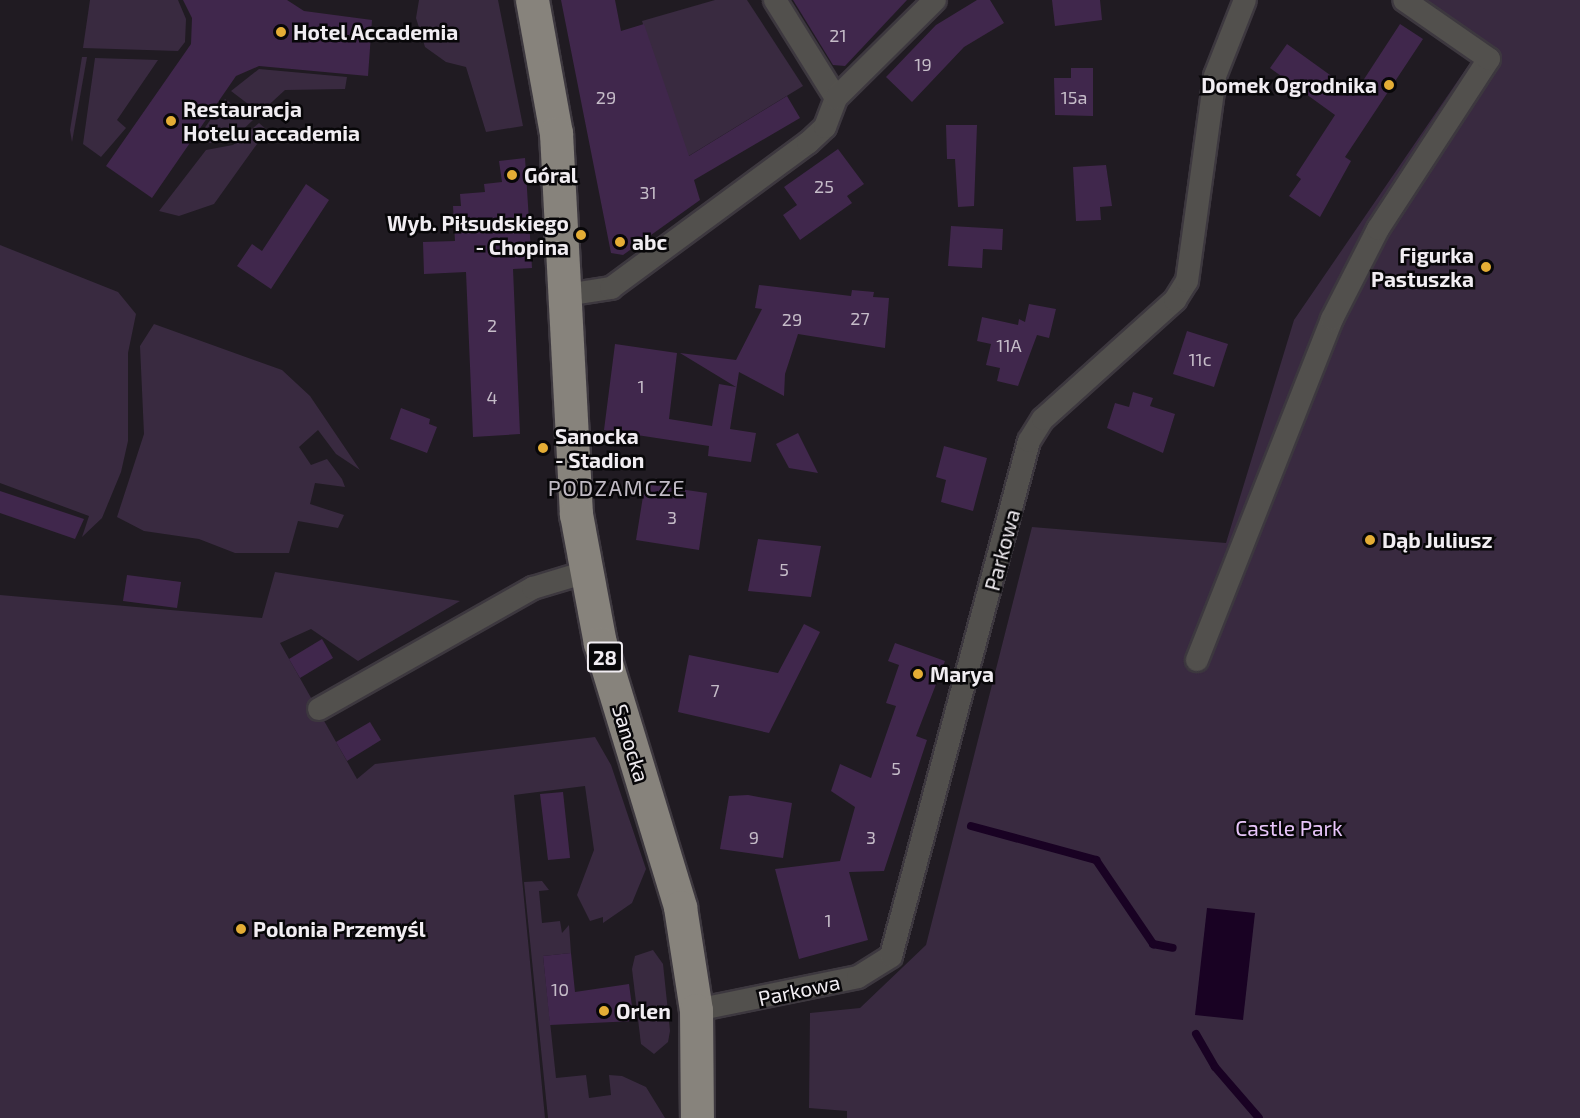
<!DOCTYPE html>
<html>
<head>
<meta charset="utf-8">
<style>
  body { margin:0 }
  #map { position:relative; width:1580px; height:1118px; overflow:hidden; background:#201b22; font-family:"Exo 2",sans-serif }
  div>[style] { position:absolute }
  .green>* { inset:0; background:#392a40 }
  .water>* { inset:0; background:#190223 }
  .stream>* { height:8px; margin:-4px; padding:0 4px; transform-origin:4px; border-radius:4px; background:#190223 }
  .building>* { inset:0; background:#40274c }
  .roads { filter:drop-shadow(2px 0 #3d383f) drop-shadow(-2px 0 #3d383f) drop-shadow(0 2px #3d383f) drop-shadow(0 -2px #3d383f) }
  .street>* { height:22px; margin:-11px; padding:0 11px; transform-origin:11px; border-radius:11px; background:#52504d }
  .primary>* { height:33px; margin:-16.5px; padding:0 16.5px; transform-origin:16.5px; border-radius:16.5px; background:#87837c }
  .dots>* { width:16px; height:16px; translate:-50% -50%; box-sizing:border-box; border:3px solid #080709; border-radius:50% }
  span { translate:-50% -50%; white-space:nowrap; text-align:center; line-height:1.15; -webkit-text-stroke:5px #080709; paint-order:stroke }
  .number-label { font-size:18px; color:#c5bcc8 }
  .number-label span { -webkit-text-stroke-width:0 }
  .shield-label span { padding:2px 4px; background:#080709; border:2px solid; border-radius:4px; -webkit-text-stroke-width:0 }
  .shield-label { font-size:20px; color:#f1edf2; font-weight:700 }
  .poi-label { font-size:21px; color:#f1edf2; font-weight:700 }
  .left { translate:0 -50%; text-align:left }
  .right { translate:-100% -50%; text-align:right }
  .street-label { font-size:21px; color:#f1edf2 }
  .park-label { font-size:21px; color:#e8c5fa }
  .neighbourhood-label { font-size:22px; color:#c1bbc5; letter-spacing:1.5px }
</style>
</head>
<body>
<div id="map">
  <div class="green">
    <div style="clip-path:polygon(90px 0,178px 0,186px 19px,185px 42px,178px 51px,83px 48px)"></div>
    <div style="clip-path:polygon(419px 0,498px 0,523px 126px,486px 132px,466px 67px,446px 62px,425px 47px,416px 18px)"></div>
    <div style="clip-path:polygon(715px 0,747px 0,803px 86px,687px 157px,642px 21px)"></div>
    <div style="clip-path:polygon(1402px 0,1580px 0,1580px 1118px,847px 1118px,847px 1111px,809px 1108px,810px 1013px,860px 1008px,926px 945px,1032px 527px,1226px 543px,1294px 320px,1472px 60px)"></div>
    <div style="clip-path:polygon(82px 57px,87px 57px,72px 142px,70px 130px)"></div>
    <div style="clip-path:polygon(95px 58px,158px 60px,117px 120px,126px 128px,101px 157px,83px 144px)"></div>
    <div style="clip-path:polygon(259px 69px,347px 77px,345px 89px,285px 90px,260px 113px,231px 91px)"></div>
    <div style="clip-path:polygon(225px 99px,253px 120px,234px 138px,210px 143px,199px 136px)"></div>
    <div style="clip-path:polygon(259px 123px,267px 130px,214px 204px,179px 216px,159px 211px,206px 150px,233px 145px)"></div>
    <div style="clip-path:polygon(0 245px,118px 292px,136px 314px,128px 353px,128px 441px,121px 472px,102px 518px,82px 537px,89px 516px,0 483px)"></div>
    <div style="clip-path:polygon(154px 324px,282px 370px,310px 396px,360px 470px,336px 454px,318px 430px,299px 447px,311px 465px,327px 459px,342px 479px,345px 487px,315px 483px,310px 504px,344px 515px,338px 528px,298px 521px,289px 553px,235px 553px,199px 539px,144px 531px,117px 517px,144px 434px,140px 346px)"></div>
    <div style="clip-path:polygon(275px 572px,460px 601px,358px 661px,311px 629px,280px 643px,357px 779px,375px 764px,595px 737px,611px 765px,646px 869px,632px 903px,603px 923px,603px 917px,590px 921px,577px 895px,594px 850px,585px 786px,514px 795px,545px 1118px,0 1118px,0 595px,262px 618px)"></div>
    <div style="clip-path:polygon(542px 881px,549px 890px,539px 891px,542px 923px,560px 921px,562px 933px,569px 925px,571px 953px,543px 956px,556px 1078px,586px 1075px,589px 1098px,611px 1095px,609px 1075px,622px 1076px,646px 1087px,665px 1118px,548px 1118px,524px 882px)"></div>
    <div style="clip-path:polygon(653px 950px,663px 964px,670px 1031px,668px 1042px,654px 1054px,641px 1044px,632px 969px,635px 956px)"></div>
  </div>
  <div class="water">
    <div style="clip-path:polygon(1207px 908px,1255px 913px,1243px 1020px,1195px 1015px)"></div>
  </div>
  <div class="stream">
    <div style="left:971px;top:826px;width:130px;rotate:15.2deg"></div>
    <div style="left:1096px;top:860px;width:102px;rotate:55.8deg"></div>
    <div style="left:1153px;top:944px;width:20px;rotate:11deg"></div>
    <div style="left:1196px;top:1034px;width:38px;rotate:60deg"></div>
    <div style="left:1215px;top:1067px;width:67px;rotate:49.2deg"></div>
  </div>
  <div class="building">
    <div style="clip-path:polygon(183px 0,287px 0,304px 11px,372px 20px,368px 76px,259px 66px,236px 76px,152px 198px,106px 166px,191px 44px,192px 18px)"></div>
    <div style="clip-path:polygon(561px 0,615px 0,621px 31px,644px 24px,689px 156px,787px 96px,800px 118px,694px 180px,700px 200px,623px 255px,611px 253px)"></div>
    <div style="clip-path:polygon(793px 0,907px 0,845px 66px,833px 65px)"></div>
    <div style="clip-path:polygon(977px 0,990px 0,1004px 23px,964px 47px,912px 102px,886px 77px,936px 25px)"></div>
    <div style="clip-path:polygon(1052px 0,1100px 0,1102px 20px,1055px 26px)"></div>
    <div style="clip-path:polygon(1400px 24px,1423px 39px,1345px 157px,1351px 161px,1320px 217px,1289px 196px,1301px 179px,1296px 175px,1335px 115px,1270px 68px,1287px 44px,1355px 93px)"></div>
    <div style="clip-path:polygon(1071px 68px,1093px 68px,1093px 116px,1055px 115px,1054px 78px,1071px 78px)"></div>
    <div style="clip-path:polygon(946px 125px,977px 125px,974px 206px,958px 207px,955px 159px,947px 159px)"></div>
    <div style="clip-path:polygon(838px 149px,864px 184px,847px 196px,852px 203px,800px 240px,783px 215px,797px 205px,784px 187px)"></div>
    <div style="clip-path:polygon(525px 158px,532px 268px,513px 269px,520px 434px,473px 437px,466px 272px,424px 274px,423px 242px,455px 241px,453px 206px,461px 206px,460px 194px,485px 192px,484px 184px,502px 182px,499px 161px)"></div>
    <div style="clip-path:polygon(1106px 165px,1112px 206px,1100px 207px,1101px 220px,1076px 221px,1073px 167px)"></div>
    <div style="clip-path:polygon(306px 184px,329px 200px,271px 289px,237px 266px,252px 244px,262px 251px)"></div>
    <div style="clip-path:polygon(951px 226px,1003px 229px,1002px 250px,983px 249px,982px 268px,948px 266px)"></div>
    <div style="clip-path:polygon(759px 285px,851px 296px,852px 290px,874px 292px,873px 297px,889px 298px,885px 348px,798px 334px,785px 374px,784px 396px,739px 372px,730px 429px,756px 433px,751px 462px,708px 456px,709px 446px,604px 430px,615px 344px,677px 353px,669px 419px,712px 426px,719px 384px,736px 387px,680px 353px,736px 360px,762px 309px,755px 308px)"></div>
    <div style="clip-path:polygon(1029px 304px,1056px 309px,1049px 338px,1037px 335px,1018px 386px,997px 381px,1000px 368px,986px 365px,991px 344px,977px 341px,982px 317px,1018px 325px,1019px 319px,1025px 322px)"></div>
    <div style="clip-path:polygon(1187px 331px,1228px 344px,1214px 387px,1173px 374px)"></div>
    <div style="clip-path:polygon(1133px 392px,1153px 398px,1150px 406px,1175px 414px,1163px 453px,1107px 428px,1115px 403px,1129px 407px)"></div>
    <div style="clip-path:polygon(401px 408px,430px 419px,429px 424px,437px 427px,427px 453px,390px 439px)"></div>
    <div style="clip-path:polygon(798px 433px,818px 473px,789px 468px,776px 444px)"></div>
    <div style="clip-path:polygon(944px 446px,987px 458px,973px 511px,941px 502px,946px 480px,936px 477px)"></div>
    <div style="clip-path:polygon(645px 484px,707px 493px,699px 550px,636px 540px)"></div>
    <div style="clip-path:polygon(0 491px,84px 519px,75px 539px,0 513px)"></div>
    <div style="clip-path:polygon(758px 539px,821px 546px,811px 597px,748px 591px)"></div>
    <div style="clip-path:polygon(127px 575px,181px 582px,177px 608px,123px 601px)"></div>
    <div style="clip-path:polygon(804px 624px,820px 632px,769px 733px,678px 712px,689px 655px,778px 673px)"></div>
    <div style="clip-path:polygon(322px 639px,333px 658px,300px 678px,289px 659px)"></div>
    <div style="clip-path:polygon(895px 643px,945px 661px,916px 736px,927px 740px,884px 871px,849px 872px,868px 940px,799px 959px,775px 869px,840px 861px,855px 807px,831px 791px,840px 764px,871px 778px,896px 706px,886px 703px,899px 665px,888px 661px)"></div>
    <div style="clip-path:polygon(370px 722px,381px 740px,347px 761px,336px 742px)"></div>
    <div style="clip-path:polygon(563px 792px,570px 858px,548px 860px,540px 794px)"></div>
    <div style="clip-path:polygon(748px 795px,792px 803px,783px 858px,720px 849px,729px 796px)"></div>
    <div style="clip-path:polygon(571px 953px,575px 992px,629px 984px,634px 1021px,550px 1025px,543px 956px)"></div>
  </div>
  <div class="roads">
    <div class="street">
      <div style="left:775px;top:0;width:115px;rotate:58.1deg"></div>
      <div style="left:566px;top:295px;width:46px;rotate:-8.8deg"></div>
      <div style="left:611px;top:288px;width:245px;rotate:-36.4deg"></div>
      <div style="left:808px;top:143px;width:23px;rotate:-43deg"></div>
      <div style="left:825px;top:127px;width:31px;rotate:-69deg"></div>
      <div style="left:836px;top:98px;width:139px;rotate:-44.7deg"></div>
      <div style="left:1197px;top:660px;width:367px;rotate:-68.4deg"></div>
      <div style="left:1332px;top:319px;width:101px;rotate:-62.9deg"></div>
      <div style="left:1378px;top:229px;width:203px;rotate:-56.9deg"></div>
      <div style="left:1489px;top:59px;width:103px;rotate:-145.2deg"></div>
      <div style="left:319px;top:709px;width:246px;rotate:-29.5deg"></div>
      <div style="left:533px;top:588px;width:55px;rotate:-16.8deg"></div>
      <div style="left:696px;top:1010px;width:165px;rotate:-11.5deg"></div>
      <div style="left:858px;top:977px;width:39px;rotate:-32deg"></div>
      <div style="left:891px;top:956px;width:533px;rotate:-75deg"></div>
      <div style="left:1029px;top:441px;width:26px;rotate:-58deg"></div>
      <div style="left:1043px;top:419px;width:178px;rotate:-42deg"></div>
      <div style="left:1175px;top:300px;width:22px;rotate:-58deg"></div>
      <div style="left:1187px;top:281px;width:207px;rotate:-82.2deg"></div>
      <div style="left:1215px;top:76px;width:82px;rotate:-68.5deg"></div>
    </div>
    <div class="primary">
      <div style="left:532px;top:0;width:135px;rotate:79.8deg"></div>
      <div style="left:556px;top:133px;width:382px;rotate:87deg"></div>
      <div style="left:576px;top:514px;width:131px;rotate:79.5deg"></div>
      <div style="left:600px;top:643px;width:276px;rotate:73.1deg"></div>
      <div style="left:680px;top:907px;width:104px;rotate:81.2deg"></div>
      <div style="left:696px;top:1010px;width:108px;rotate:89.5deg"></div>
    </div>
  </div>
  <div class="dots">
    <div style="left:281px;top:32px;background:#e4ad35"></div>
    <div style="left:1389px;top:85px;background:#e4ad35"></div>
    <div style="left:171px;top:121px;background:#e4ad35"></div>
    <div style="left:512px;top:175px;background:#e4ad35"></div>
    <div style="left:581px;top:235px;background:#e4ad35"></div>
    <div style="left:620px;top:242px;background:#e4ad35"></div>
    <div style="left:1486px;top:267px;background:#e4ad35"></div>
    <div style="left:543px;top:448px;background:#e4ad35"></div>
    <div style="left:1370px;top:540px;background:#e4ad35"></div>
    <div style="left:918px;top:674px;background:#e4ad35"></div>
    <div style="left:241px;top:929px;background:#e4ad35"></div>
    <div style="left:604px;top:1011px;background:#e4ad35"></div>
  </div>
  <div class="number-label">
    <span style="left:838px;top:35px">21</span>
    <span style="left:923px;top:64px">19</span>
    <span style="left:606px;top:97px">29</span>
    <span style="left:1074px;top:97px">15a</span>
    <span style="left:824px;top:186px">25</span>
    <span style="left:648px;top:192px">31</span>
    <span style="left:860px;top:318px">27</span>
    <span style="left:792px;top:319px">29</span>
    <span style="left:492px;top:325px">2</span>
    <span style="left:1009px;top:345px">11A</span>
    <span style="left:1200px;top:359px">11c</span>
    <span style="left:641px;top:386px">1</span>
    <span style="left:492px;top:397px">4</span>
    <span style="left:672px;top:517px">3</span>
    <span style="left:784px;top:569px">5</span>
    <span style="left:715px;top:690px">7</span>
    <span style="left:896px;top:768px">5</span>
    <span style="left:754px;top:837px">9</span>
    <span style="left:871px;top:837px">3</span>
    <span style="left:828px;top:920px">1</span>
    <span style="left:560px;top:989px">10</span>
  </div>
  <div class="shield-label">
    <span style="left:605px;top:657px">28</span>
  </div>
  <div class="poi-label">
    <span class="left" style="left:293px;top:32px">Hotel Accademia</span>
    <span class="right" style="left:1377px;top:85px">Domek Ogrodnika</span>
    <span class="left" style="left:183px;top:121px">Restauracja<br>Hotelu accademia</span>
    <span class="left" style="left:524px;top:175px">Góral</span>
    <span class="right" style="left:569px;top:235px">Wyb. Piłsudskiego<br>- Chopina</span>
    <span class="left" style="left:632px;top:242px">abc</span>
    <span class="right" style="left:1474px;top:267px">Figurka<br>Pastuszka</span>
    <span class="left" style="left:555px;top:448px">Sanocka<br>- Stadion</span>
    <span class="left" style="left:1382px;top:540px">Dąb Juliusz</span>
    <span class="left" style="left:930px;top:674px">Marya</span>
    <span class="left" style="left:253px;top:929px">Polonia Przemyśl</span>
    <span class="left" style="left:616px;top:1011px">Orlen</span>
  </div>
  <div class="street-label">
    <span style="left:1002px;top:550px;rotate:-75deg">Parkowa</span>
    <span style="left:631px;top:743px;rotate:73deg">Sanocka</span>
    <span style="left:799px;top:990px;rotate:-12deg">Parkowa</span>
  </div>
  <div class="park-label">
    <span style="left:1289px;top:828px">Castle Park</span>
  </div>
  <div class="neighbourhood-label">
    <span style="left:617px;top:488px">PODZAMCZE</span>
  </div>
</div>
</body>
</html>
